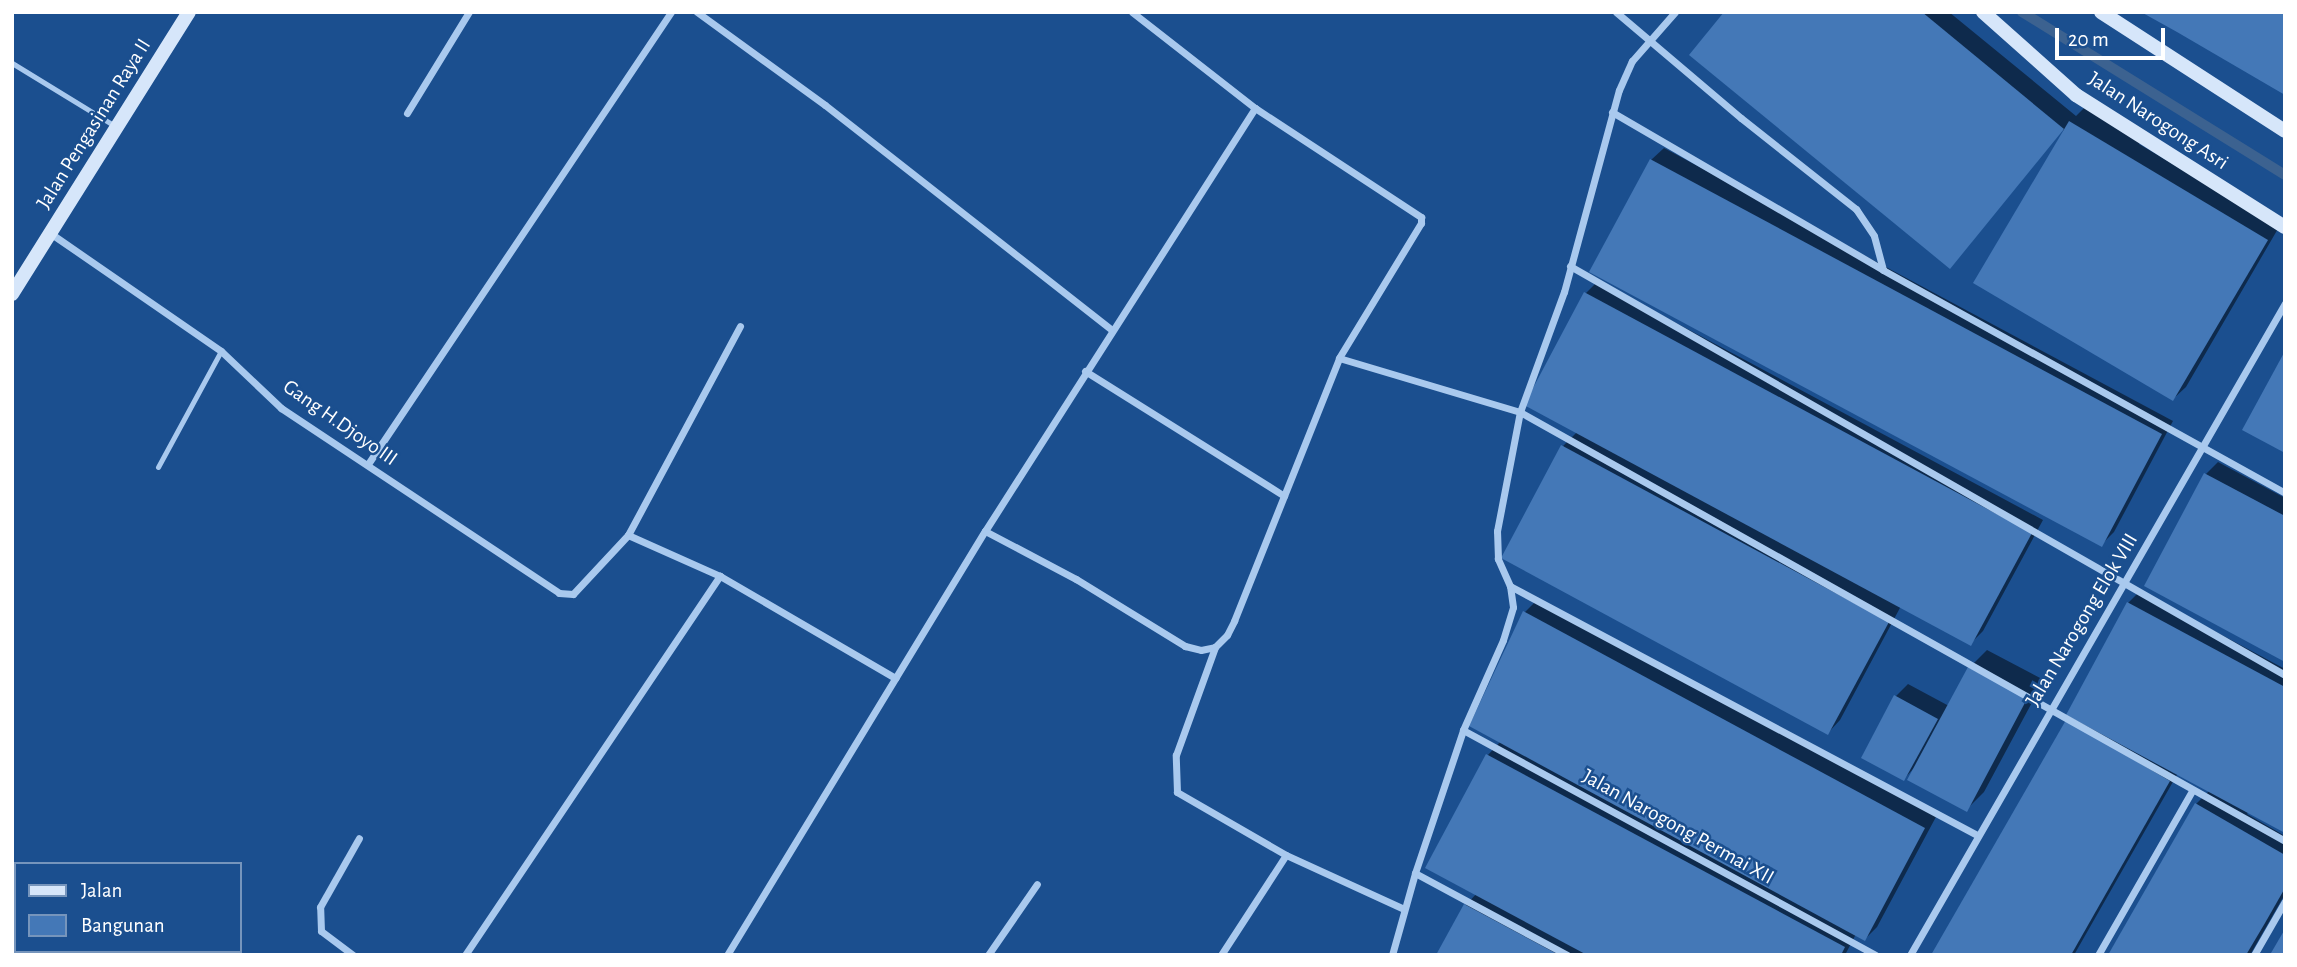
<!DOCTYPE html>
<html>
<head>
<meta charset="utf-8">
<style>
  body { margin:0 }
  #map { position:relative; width:2297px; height:967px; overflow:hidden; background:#1b4f8f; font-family:"Alegreya Sans",sans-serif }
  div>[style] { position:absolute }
  .shadow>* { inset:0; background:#0007 }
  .stream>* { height:10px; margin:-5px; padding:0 5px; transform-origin:5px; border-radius:5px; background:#3c6290 }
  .building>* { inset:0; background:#4478b7 }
  .lane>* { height:5px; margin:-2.5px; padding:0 2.5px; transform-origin:2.5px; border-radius:2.5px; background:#a9c9ee }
  .street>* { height:7px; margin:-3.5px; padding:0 3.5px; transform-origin:3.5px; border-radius:3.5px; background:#a9c9ee }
  .secondary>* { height:14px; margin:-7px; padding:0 7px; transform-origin:7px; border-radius:7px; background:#d6e6fa }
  span { translate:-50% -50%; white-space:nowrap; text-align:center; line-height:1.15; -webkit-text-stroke:5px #1b4f8f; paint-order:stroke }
  .street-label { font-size:21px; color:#fff }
  .frame { position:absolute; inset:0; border:14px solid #fff; pointer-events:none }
  .legend { position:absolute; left:14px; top:862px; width:228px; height:91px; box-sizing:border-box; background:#1b4f8f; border:2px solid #7695bc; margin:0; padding:9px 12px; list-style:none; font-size:21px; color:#fff }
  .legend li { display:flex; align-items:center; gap:14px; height:35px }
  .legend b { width:35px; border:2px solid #7695bc }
  .scale { position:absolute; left:2055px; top:28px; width:110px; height:32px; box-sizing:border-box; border:4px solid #fff; border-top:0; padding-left:9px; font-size:21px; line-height:24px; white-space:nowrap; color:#fff; -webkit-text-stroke:5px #1b4f8f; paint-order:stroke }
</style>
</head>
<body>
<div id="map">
  <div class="shadow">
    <div style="clip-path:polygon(1727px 12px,1949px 12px,2076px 116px,2088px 104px,2143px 137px,2139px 144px,2279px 227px,2186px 387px,2173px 399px,2065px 131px)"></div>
    <div style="clip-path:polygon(1664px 148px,2173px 421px,2114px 532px,2101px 545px,1651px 160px)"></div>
    <div style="clip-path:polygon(1598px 281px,2043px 520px,1983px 631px,1971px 643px,1901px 606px,1840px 720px,1828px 733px,1563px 446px,1577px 432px,1586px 293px)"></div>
    <div style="clip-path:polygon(2218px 462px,2285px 498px,2285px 660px,2206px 474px)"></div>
    <div style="clip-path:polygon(2140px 591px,2285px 669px,2285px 831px,2249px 811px,2247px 814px,2285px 836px,2285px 894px,2250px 955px,2110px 955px,2196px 804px,2210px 790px,2178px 773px,2074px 955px,1933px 955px,2067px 721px,2128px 603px)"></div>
    <div style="clip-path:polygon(1537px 600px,1937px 815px,1877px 927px,1865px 939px,1856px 934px,1845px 955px,1439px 955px,1466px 905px,1477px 893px,1487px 756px,1501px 741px,1524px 613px)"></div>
    <div style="clip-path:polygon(1987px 650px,2044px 680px,1984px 792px,1966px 810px,1914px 768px,1904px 779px,1896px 696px,1908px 684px,1949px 706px,1969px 668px)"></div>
  </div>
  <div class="stream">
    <div style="left:2022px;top:12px;width:309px;rotate:31.8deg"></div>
  </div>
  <div class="building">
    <div style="clip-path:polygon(1724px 12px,1922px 12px,2064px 129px,1950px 269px,1689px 55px)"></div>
    <div style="clip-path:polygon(2141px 12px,2285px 12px,2285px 95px,2177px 32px)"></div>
    <div style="clip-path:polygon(2069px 121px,2268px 240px,2173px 401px,1973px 283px)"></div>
    <div style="clip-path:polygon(1650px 159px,2162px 434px,2102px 547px,1589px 272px)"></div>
    <div style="clip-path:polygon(1584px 292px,2032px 533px,1971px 646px,1524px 405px)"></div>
    <div style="clip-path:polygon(2285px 351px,2285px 453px,2242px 430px)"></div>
    <div style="clip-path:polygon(1561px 445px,1889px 622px,1828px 735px,1501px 558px)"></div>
    <div style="clip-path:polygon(2204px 473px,2285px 516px,2285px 662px,2144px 586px)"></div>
    <div style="clip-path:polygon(2127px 602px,2285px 687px,2285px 833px,2066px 715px)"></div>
    <div style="clip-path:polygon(1523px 611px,1925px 828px,1865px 941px,1469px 726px)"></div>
    <div style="clip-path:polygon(1968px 667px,2027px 699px,1967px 812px,1907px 780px)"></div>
    <div style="clip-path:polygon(1894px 695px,1938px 719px,1904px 781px,1861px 758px)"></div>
    <div style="clip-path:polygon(2066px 720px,2170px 781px,2071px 955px,1931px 955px)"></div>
    <div style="clip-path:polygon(1486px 754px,1845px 947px,1841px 955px,1587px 955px,1425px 868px)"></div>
    <div style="clip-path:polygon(2195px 803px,2285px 855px,2285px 888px,2265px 923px,2246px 955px,2108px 955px)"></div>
    <div style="clip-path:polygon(1464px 904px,1559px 955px,1436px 955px)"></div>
    <div style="clip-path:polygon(2285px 929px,2285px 955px,2270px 955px,2271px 953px)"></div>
  </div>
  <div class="lane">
    <div style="left:12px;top:63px;width:121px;rotate:31.5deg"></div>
    <div style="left:158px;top:467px;width:132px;rotate:-61.5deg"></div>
  </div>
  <div class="street">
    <div style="left:697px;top:12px;width:158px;rotate:36deg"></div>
    <div style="left:825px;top:105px;width:363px;rotate:38.1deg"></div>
    <div style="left:1132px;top:12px;width:156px;rotate:38deg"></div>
    <div style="left:1255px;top:108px;width:199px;rotate:33.3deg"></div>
    <div style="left:1421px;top:217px;width:6px;rotate:90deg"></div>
    <div style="left:1421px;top:223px;width:158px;rotate:121.3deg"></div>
    <div style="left:1616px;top:12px;width:164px;rotate:40.3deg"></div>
    <div style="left:1741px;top:118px;width:147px;rotate:38.4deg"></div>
    <div style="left:1856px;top:209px;width:32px;rotate:56deg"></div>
    <div style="left:1874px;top:236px;width:35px;rotate:75deg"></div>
    <div style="left:1612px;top:112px;width:314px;rotate:30.2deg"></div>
    <div style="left:1883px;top:270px;width:460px;rotate:29deg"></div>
    <div style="left:407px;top:113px;width:119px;rotate:-58.5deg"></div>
    <div style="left:50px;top:233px;width:208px;rotate:34.6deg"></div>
    <div style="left:221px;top:351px;width:83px;rotate:43.5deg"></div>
    <div style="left:281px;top:408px;width:334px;rotate:33.6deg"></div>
    <div style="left:559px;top:593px;width:14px;rotate:4deg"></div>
    <div style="left:573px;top:594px;width:81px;rotate:-47deg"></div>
    <div style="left:628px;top:535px;width:237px;rotate:-61.8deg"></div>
    <div style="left:1570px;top:266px;width:824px;rotate:29.77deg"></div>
    <div style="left:1085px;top:371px;width:235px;rotate:32.1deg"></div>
    <div style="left:368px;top:464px;width:544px;rotate:-56.16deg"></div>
    <div style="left:985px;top:531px;width:103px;rotate:27.8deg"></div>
    <div style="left:1076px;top:579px;width:128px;rotate:31.6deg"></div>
    <div style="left:1185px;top:646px;width:16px;rotate:14deg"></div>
    <div style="left:1201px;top:650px;width:14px;rotate:-12deg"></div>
    <div style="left:628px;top:535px;width:101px;rotate:24deg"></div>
    <div style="left:720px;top:576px;width:203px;rotate:30.2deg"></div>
    <div style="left:1510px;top:586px;width:529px;rotate:28.07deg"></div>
    <div style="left:1463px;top:730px;width:470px;rotate:28.6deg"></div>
    <div style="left:1415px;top:873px;width:173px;rotate:28.3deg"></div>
    <div style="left:1404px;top:909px;width:130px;rotate:-155.4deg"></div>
    <div style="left:1286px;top:855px;width:126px;rotate:-150deg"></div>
    <div style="left:1177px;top:792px;width:37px;rotate:-92deg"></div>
    <div style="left:1176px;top:755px;width:115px;rotate:-70.1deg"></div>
    <div style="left:1215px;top:647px;width:17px;rotate:-45deg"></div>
    <div style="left:1227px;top:635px;width:16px;rotate:-63deg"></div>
    <div style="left:1234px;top:621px;width:283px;rotate:-68.2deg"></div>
    <div style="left:1339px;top:358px;width:189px;rotate:16.6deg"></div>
    <div style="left:1520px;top:412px;width:877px;rotate:29.28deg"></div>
    <div style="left:353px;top:955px;width:40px;rotate:-143deg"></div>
    <div style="left:321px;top:931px;width:24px;rotate:-92deg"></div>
    <div style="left:320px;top:907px;width:79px;rotate:-60.5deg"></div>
    <div style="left:465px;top:955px;width:457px;rotate:-56.1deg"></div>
    <div style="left:727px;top:955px;width:496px;rotate:-58.7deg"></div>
    <div style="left:985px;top:531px;width:502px;rotate:-57.45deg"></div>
    <div style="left:988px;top:955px;width:86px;rotate:-55.4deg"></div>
    <div style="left:1221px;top:955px;width:119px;rotate:-57deg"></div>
    <div style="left:1392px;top:955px;width:85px;rotate:-74.3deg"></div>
    <div style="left:1415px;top:873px;width:151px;rotate:-71.4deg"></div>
    <div style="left:1463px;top:730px;width:98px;rotate:-66deg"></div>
    <div style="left:1503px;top:640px;width:34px;rotate:-73deg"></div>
    <div style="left:1513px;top:607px;width:21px;rotate:-98deg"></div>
    <div style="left:1510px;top:586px;width:30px;rotate:-114deg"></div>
    <div style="left:1498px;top:559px;width:28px;rotate:-92deg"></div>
    <div style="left:1497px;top:531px;width:121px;rotate:-79.1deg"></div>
    <div style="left:1520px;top:412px;width:128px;rotate:-69.9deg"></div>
    <div style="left:1564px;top:292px;width:209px;rotate:-74.8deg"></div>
    <div style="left:1619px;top:90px;width:32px;rotate:-66deg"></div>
    <div style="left:1632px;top:61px;width:65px;rotate:-48.7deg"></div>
    <div style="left:1910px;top:955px;width:752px;rotate:-60.09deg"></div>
    <div style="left:2098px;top:955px;width:189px;rotate:-60.2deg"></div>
    <div style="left:2254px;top:955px;width:62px;rotate:-60.1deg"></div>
  </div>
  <div class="secondary">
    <div style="left:1983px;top:12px;width:125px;rotate:41.7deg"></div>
    <div style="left:2076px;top:95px;width:247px;rotate:32.3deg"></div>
    <div style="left:2101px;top:12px;width:219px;rotate:32.9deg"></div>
    <div style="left:12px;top:294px;width:333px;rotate:-57.9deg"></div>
  </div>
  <div class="street-label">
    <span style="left:2158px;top:121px;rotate:33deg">Jalan Narogong Asri</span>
    <span style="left:94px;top:124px;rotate:-58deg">Jalan Pengasinan Raya II</span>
    <span style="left:340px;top:423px;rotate:35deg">Gang H.Djoyo III</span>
    <span style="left:2082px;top:620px;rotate:-59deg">Jalan Narogong Elok VIII</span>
    <span style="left:1678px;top:827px;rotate:29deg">Jalan Narogong Permai XII</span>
  </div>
  <div class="frame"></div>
  <ul class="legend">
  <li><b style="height:9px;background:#d6e6fa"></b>Jalan</li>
  <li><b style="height:19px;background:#4478b7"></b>Bangunan</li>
  </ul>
  <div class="scale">20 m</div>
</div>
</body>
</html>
